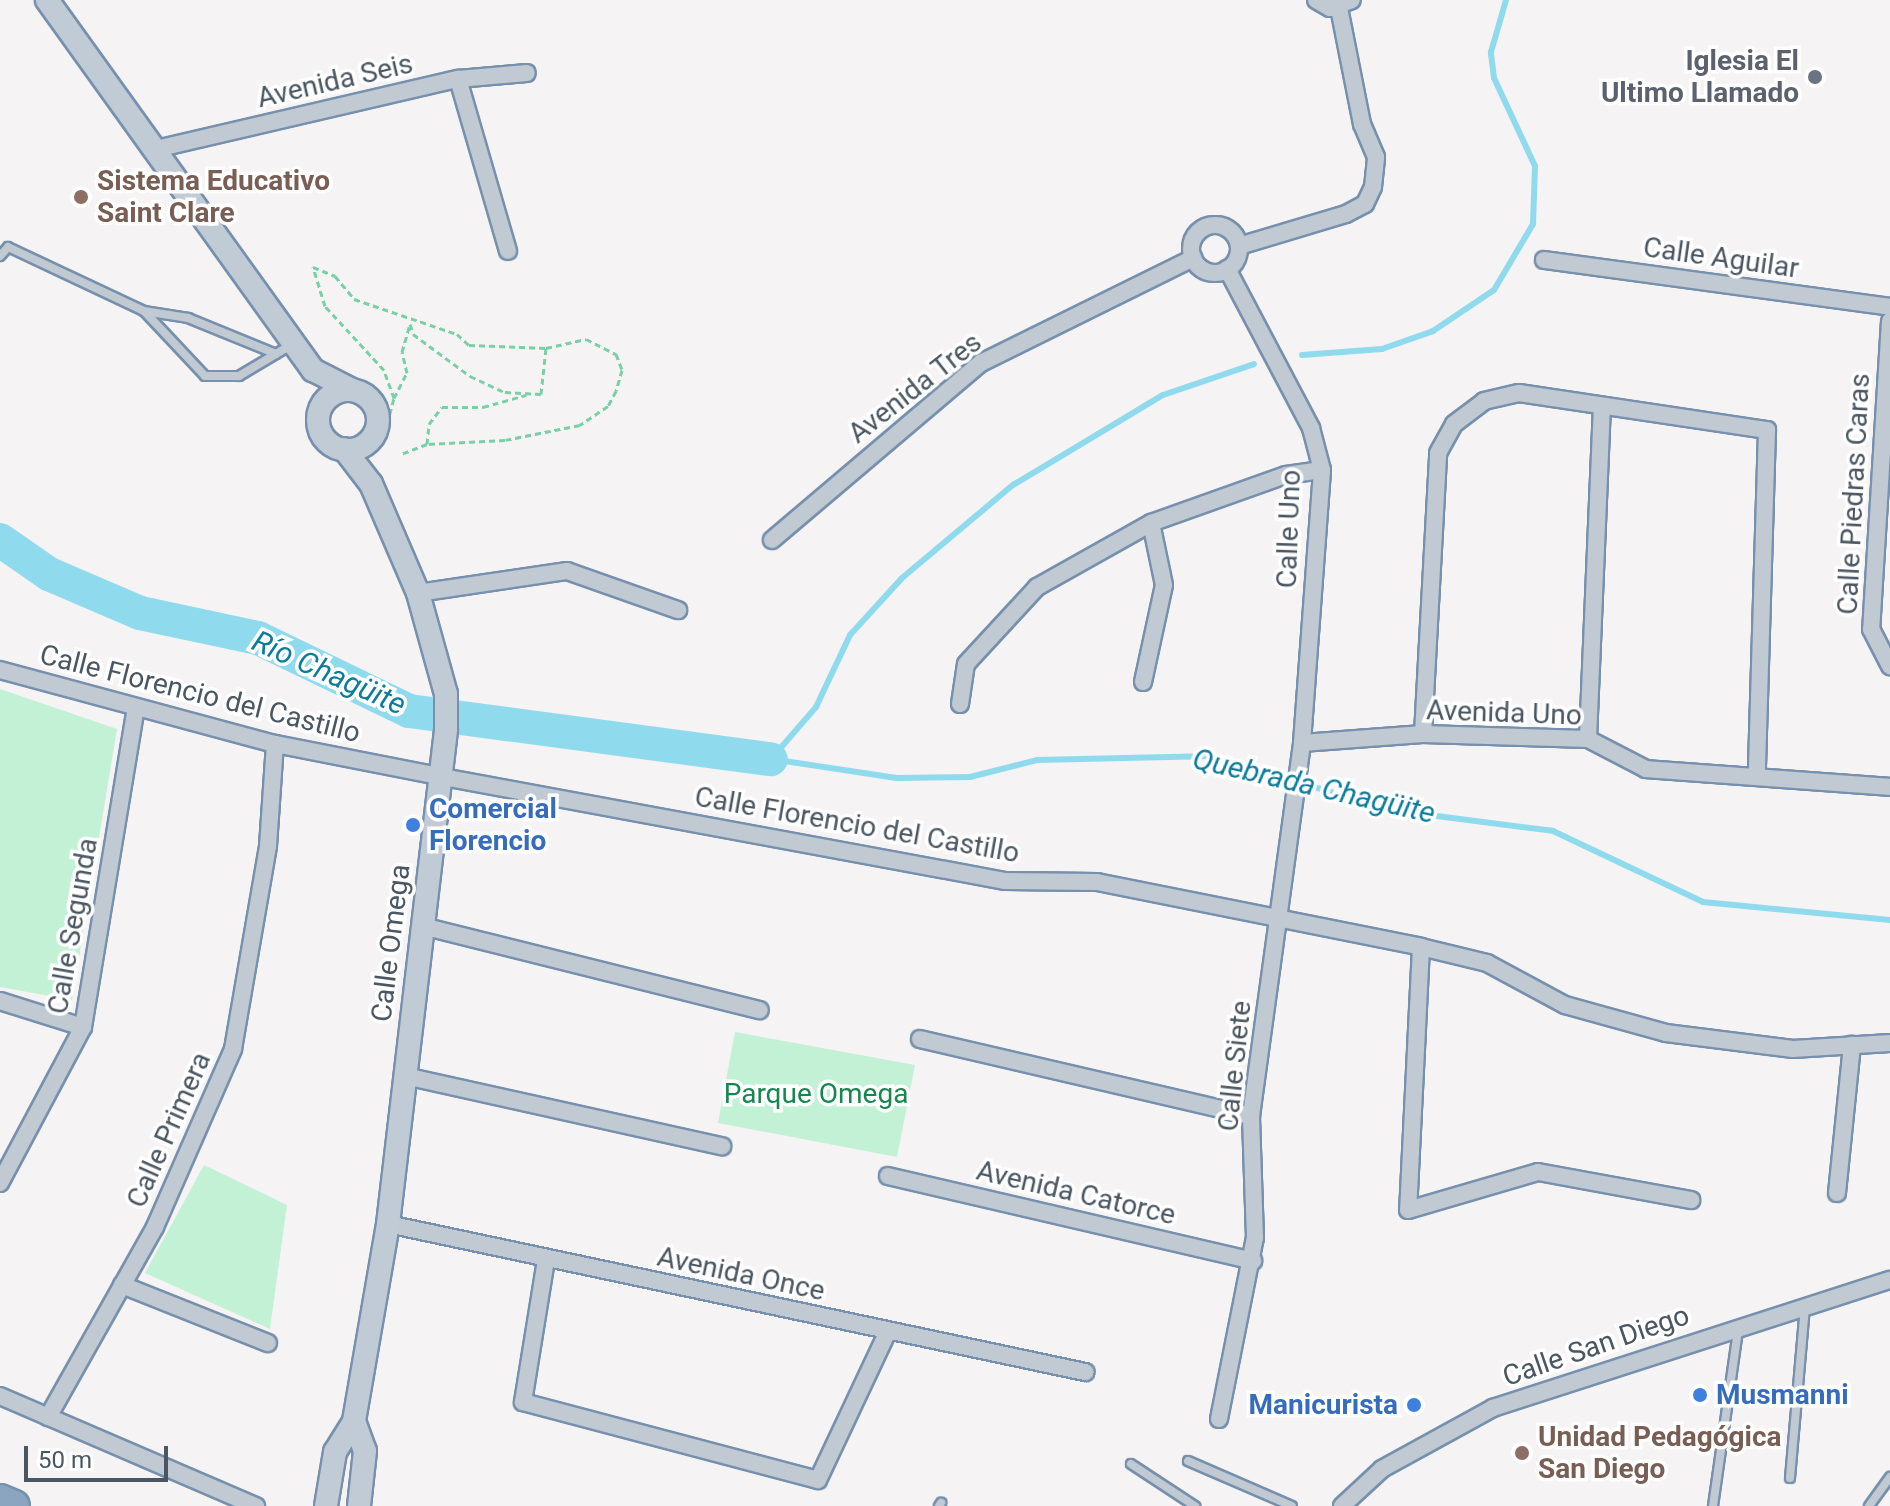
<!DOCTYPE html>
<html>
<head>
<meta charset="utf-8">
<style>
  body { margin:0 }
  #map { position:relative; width:1890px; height:1506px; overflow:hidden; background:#f5f3f3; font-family:Roboto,sans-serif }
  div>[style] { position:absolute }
  .green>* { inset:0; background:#c3f1d5 }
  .stream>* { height:6px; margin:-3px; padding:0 3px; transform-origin:3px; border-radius:3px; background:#90daee }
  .river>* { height:34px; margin:-17px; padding:0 17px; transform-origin:17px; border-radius:17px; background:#90daee }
  .path>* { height:3px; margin-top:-1.5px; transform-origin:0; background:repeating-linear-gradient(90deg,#7ad0a6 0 6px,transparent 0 10px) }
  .roads { filter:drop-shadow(2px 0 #7690ad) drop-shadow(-2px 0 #7690ad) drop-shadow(0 2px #7690ad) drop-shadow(0 -2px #7690ad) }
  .lane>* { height:8px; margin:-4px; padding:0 4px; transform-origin:4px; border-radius:4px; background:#c1cad2 }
  .street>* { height:16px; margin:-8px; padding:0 8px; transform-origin:8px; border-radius:8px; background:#c1cad2 }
  .street>.ring { margin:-8px; padding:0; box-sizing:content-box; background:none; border:16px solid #c1cad2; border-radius:50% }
  .secondary>* { height:22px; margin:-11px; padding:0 11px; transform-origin:11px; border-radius:11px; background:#c1cbd6 }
  .secondary>.ring { margin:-11px; padding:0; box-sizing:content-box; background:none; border:22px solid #c1cbd6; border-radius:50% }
  .highway>* { height:30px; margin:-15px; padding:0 15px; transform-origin:15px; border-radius:15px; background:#8ba5c1 }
  .dots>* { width:22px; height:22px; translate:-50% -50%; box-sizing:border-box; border:4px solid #fff; border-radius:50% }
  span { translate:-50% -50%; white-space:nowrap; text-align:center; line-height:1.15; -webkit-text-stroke:7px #fff; paint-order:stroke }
  .worship-label { font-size:28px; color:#5b616d; font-weight:700 }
  .right { translate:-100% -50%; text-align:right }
  .street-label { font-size:28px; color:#4a5661 }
  .education-label { font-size:28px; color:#785e54; font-weight:700 }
  .left { translate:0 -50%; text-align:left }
  .shop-label { font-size:28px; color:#366cbe; font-weight:700 }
  .park-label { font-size:28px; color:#17864f }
  .water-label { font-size:30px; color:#0c7c9b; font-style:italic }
  .scale { position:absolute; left:24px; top:1446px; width:144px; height:36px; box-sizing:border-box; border:4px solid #4a5661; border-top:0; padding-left:10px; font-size:24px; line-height:28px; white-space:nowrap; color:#4a5661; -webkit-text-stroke:6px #fff; paint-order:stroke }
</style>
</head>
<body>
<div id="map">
  <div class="green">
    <div style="clip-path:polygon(0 689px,117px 729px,72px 1000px,0 987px)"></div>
    <div style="clip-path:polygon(735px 1032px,915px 1065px,897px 1157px,718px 1123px)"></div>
    <div style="clip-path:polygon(204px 1165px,287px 1205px,270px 1329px,145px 1273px)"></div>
  </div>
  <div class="stream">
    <div style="left:1302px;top:355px;width:80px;rotate:-4.3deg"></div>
    <div style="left:1382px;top:349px;width:54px;rotate:-19.4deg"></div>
    <div style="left:1433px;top:331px;width:73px;rotate:-33.9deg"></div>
    <div style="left:1494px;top:290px;width:77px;rotate:-59.4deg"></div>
    <div style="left:1533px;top:224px;width:58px;rotate:-88deg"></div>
    <div style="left:1535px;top:166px;width:97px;rotate:-115deg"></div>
    <div style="left:1494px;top:78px;width:26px;rotate:-97deg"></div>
    <div style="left:1491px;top:52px;width:54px;rotate:-73.9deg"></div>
    <div style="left:771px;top:759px;width:127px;rotate:8.6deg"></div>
    <div style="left:897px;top:778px;width:73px;rotate:-0.8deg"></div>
    <div style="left:970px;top:777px;width:69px;rotate:-14.2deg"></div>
    <div style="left:1037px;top:760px;width:176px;rotate:-1.3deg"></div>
    <div style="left:1213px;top:756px;width:185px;rotate:17deg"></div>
    <div style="left:1390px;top:810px;width:164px;rotate:7.3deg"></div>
    <div style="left:1553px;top:831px;width:166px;rotate:25.3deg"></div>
    <div style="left:1703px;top:902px;width:188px;rotate:5.5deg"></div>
    <div style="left:771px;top:759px;width:69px;rotate:-49.1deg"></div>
    <div style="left:816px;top:707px;width:80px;rotate:-64.7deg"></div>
    <div style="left:850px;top:635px;width:77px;rotate:-47.6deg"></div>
    <div style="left:902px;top:578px;width:145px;rotate:-40deg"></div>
    <div style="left:1013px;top:485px;width:175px;rotate:-31deg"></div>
    <div style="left:1163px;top:395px;width:96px;rotate:-18.8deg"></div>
  </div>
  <div class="river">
    <div style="left:0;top:540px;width:60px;rotate:34.8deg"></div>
    <div style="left:49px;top:574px;width:99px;rotate:23.2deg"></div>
    <div style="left:140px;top:613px;width:121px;rotate:12deg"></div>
    <div style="left:258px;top:638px;width:168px;rotate:25.8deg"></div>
    <div style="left:409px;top:711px;width:365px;rotate:7.6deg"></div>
  </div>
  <div class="path">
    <div style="left:394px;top:398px;width:28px;rotate:-63deg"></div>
    <div style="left:407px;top:373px;width:22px;rotate:-103deg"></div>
    <div style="left:402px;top:352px;width:29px;rotate:-74deg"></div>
    <div style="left:410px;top:324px;width:10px;rotate:73deg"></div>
    <div style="left:413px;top:334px;width:71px;rotate:36.4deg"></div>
    <div style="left:470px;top:376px;width:38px;rotate:25deg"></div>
    <div style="left:505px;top:392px;width:36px;rotate:3deg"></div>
    <div style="left:541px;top:394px;width:46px;rotate:-83.8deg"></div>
    <div style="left:387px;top:424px;width:27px;rotate:-75deg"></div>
    <div style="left:394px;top:398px;width:30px;rotate:-110deg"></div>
    <div style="left:384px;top:370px;width:87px;rotate:-132.7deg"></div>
    <div style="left:325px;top:306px;width:41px;rotate:-107.1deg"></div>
    <div style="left:313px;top:267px;width:24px;rotate:22deg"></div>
    <div style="left:335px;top:276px;width:30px;rotate:50deg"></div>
    <div style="left:354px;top:299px;width:109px;rotate:18.8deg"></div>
    <div style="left:457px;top:334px;width:16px;rotate:43deg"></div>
    <div style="left:469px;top:345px;width:77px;rotate:2.2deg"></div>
    <div style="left:546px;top:348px;width:41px;rotate:-12.7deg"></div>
    <div style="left:586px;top:339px;width:34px;rotate:27deg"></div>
    <div style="left:616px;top:354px;width:17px;rotate:69deg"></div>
    <div style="left:622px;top:370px;width:22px;rotate:106deg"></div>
    <div style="left:616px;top:391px;width:17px;rotate:118deg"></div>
    <div style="left:608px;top:406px;width:34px;rotate:146deg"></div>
    <div style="left:580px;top:425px;width:76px;rotate:168.7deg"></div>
    <div style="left:505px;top:440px;width:78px;rotate:177.1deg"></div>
    <div style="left:427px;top:444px;width:28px;rotate:159deg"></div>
    <div style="left:427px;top:444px;width:20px;rotate:-84deg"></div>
    <div style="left:429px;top:424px;width:21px;rotate:-53deg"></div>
    <div style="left:442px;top:407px;width:41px"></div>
    <div style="left:483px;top:407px;width:45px;rotate:-15.6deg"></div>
  </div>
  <div class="roads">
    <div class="lane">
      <div style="left:0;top:256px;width:12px;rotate:-48deg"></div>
      <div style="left:8px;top:247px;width:150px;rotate:25.2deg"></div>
      <div style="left:144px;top:311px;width:45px;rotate:9deg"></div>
      <div style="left:188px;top:318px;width:95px;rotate:22.2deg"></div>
      <div style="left:144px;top:311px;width:89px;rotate:46.8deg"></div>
      <div style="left:205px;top:376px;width:34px"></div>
      <div style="left:239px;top:376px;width:61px;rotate:-30.8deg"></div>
      <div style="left:1188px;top:1461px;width:113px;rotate:23.4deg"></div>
      <div style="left:1131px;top:1464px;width:77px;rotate:33.3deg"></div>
      <div style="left:1790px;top:1478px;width:173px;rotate:-85deg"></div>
      <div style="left:939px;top:1506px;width:4px;rotate:-56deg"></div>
      <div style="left:1713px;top:1506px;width:178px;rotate:-81.9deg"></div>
      <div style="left:1869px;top:1506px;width:36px;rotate:-54deg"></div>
    </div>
    <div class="street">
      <div style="left:1316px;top:0;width:16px;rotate:30deg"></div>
      <div style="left:1330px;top:8px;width:23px;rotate:-20deg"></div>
      <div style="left:458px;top:79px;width:179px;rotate:73.8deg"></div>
      <div style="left:156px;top:149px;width:310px;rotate:-13.1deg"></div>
      <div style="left:458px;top:79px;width:69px;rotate:-5deg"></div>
      <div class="ring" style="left:1191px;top:225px;width:32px;height:32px"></div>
      <div style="left:1239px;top:246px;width:112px;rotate:-16.7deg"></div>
      <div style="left:1346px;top:214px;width:21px;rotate:-28deg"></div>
      <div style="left:1365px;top:204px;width:19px;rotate:-65deg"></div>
      <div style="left:1373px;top:187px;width:30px;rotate:-84deg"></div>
      <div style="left:1376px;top:157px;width:36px;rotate:-113deg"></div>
      <div style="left:1362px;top:124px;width:118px;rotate:-101.2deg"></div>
      <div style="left:1544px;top:260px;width:349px;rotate:7.7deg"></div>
      <div style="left:1890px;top:321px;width:309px;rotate:93.5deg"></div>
      <div style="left:1871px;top:629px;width:42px;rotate:62.8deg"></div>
      <div style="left:772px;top:540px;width:274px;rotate:-40.3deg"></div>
      <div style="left:981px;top:363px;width:237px;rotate:-26.3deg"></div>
      <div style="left:418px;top:593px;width:151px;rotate:-8.4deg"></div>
      <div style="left:567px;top:571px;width:118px;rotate:19.4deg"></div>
      <div style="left:0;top:670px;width:285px;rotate:15.1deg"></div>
      <div style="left:275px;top:744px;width:171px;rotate:11.1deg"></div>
      <div style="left:443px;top:777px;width:572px;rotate:10.48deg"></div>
      <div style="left:1005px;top:881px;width:92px;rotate:0.6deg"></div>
      <div style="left:1097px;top:882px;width:330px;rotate:11.3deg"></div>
      <div style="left:1421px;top:947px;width:68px;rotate:13.6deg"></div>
      <div style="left:1487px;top:963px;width:89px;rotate:28.3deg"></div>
      <div style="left:1565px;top:1005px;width:105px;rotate:15.5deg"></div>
      <div style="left:1666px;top:1033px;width:128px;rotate:7.2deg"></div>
      <div style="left:1793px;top:1049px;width:97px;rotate:-3.5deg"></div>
      <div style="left:1143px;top:682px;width:99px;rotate:-77.8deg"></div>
      <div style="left:1164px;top:585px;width:63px;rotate:-101.8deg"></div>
      <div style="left:960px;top:704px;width:40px;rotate:-81.5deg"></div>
      <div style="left:966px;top:664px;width:105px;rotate:-47.3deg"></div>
      <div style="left:1037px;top:587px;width:131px;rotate:-29.3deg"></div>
      <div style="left:1151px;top:523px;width:143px;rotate:-19.6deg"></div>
      <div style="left:1286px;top:475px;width:36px;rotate:-8deg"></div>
      <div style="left:1423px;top:734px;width:281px;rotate:-86.9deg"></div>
      <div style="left:1438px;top:453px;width:33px;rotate:-61deg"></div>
      <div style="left:1454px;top:424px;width:38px;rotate:-37deg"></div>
      <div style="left:1484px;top:401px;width:36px;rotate:-13deg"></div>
      <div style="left:1519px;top:393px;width:251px;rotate:8.5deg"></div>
      <div style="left:1767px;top:430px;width:346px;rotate:91.7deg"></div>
      <div style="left:1588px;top:739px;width:333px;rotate:-87.6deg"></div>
      <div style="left:1302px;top:743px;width:121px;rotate:-4.3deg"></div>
      <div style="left:1423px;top:734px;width:165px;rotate:1.7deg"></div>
      <div style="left:1588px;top:739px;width:65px;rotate:27.3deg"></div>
      <div style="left:1646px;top:769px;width:245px;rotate:4.2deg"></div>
      <div style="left:422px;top:926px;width:348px;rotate:14deg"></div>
      <div style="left:1421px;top:947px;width:263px;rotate:92.8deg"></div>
      <div style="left:1408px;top:1210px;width:135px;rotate:-16.3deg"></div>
      <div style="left:1538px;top:1172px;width:156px;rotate:10.4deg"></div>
      <div style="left:0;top:1001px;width:87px;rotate:17.4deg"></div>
      <div style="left:920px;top:1039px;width:340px;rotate:13.1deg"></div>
      <div style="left:405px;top:1076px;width:325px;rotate:12.5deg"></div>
      <div style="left:888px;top:1176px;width:375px;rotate:13.1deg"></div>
      <div style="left:0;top:1183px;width:177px;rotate:-62deg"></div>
      <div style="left:83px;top:1027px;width:323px;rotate:-80.6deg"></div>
      <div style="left:1837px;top:1193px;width:149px;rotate:-84.2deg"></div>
      <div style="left:388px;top:1224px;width:713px;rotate:11.99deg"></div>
      <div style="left:546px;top:1260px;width:144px;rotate:99.2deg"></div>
      <div style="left:523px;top:1402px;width:305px;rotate:14.8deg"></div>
      <div style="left:818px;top:1480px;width:165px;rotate:-64.8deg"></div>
      <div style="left:122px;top:1285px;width:157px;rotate:21.7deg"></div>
      <div style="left:0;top:1396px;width:279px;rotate:23.3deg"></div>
      <div style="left:48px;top:1417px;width:218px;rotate:-60.6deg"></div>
      <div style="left:155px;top:1227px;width:194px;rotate:-66.3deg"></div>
      <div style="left:233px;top:1049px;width:206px;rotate:-80.2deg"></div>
      <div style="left:268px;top:846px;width:102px;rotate:-86.1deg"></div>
      <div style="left:1219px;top:1419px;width:185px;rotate:-78.8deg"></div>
      <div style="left:1255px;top:1238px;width:122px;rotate:-91.9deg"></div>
      <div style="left:1251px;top:1116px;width:376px;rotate:-82.2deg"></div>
      <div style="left:1302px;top:743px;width:274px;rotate:-85.8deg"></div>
      <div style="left:1322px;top:470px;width:43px;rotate:-104.7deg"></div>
      <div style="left:1311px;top:428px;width:180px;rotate:-117.8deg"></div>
      <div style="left:1342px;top:1506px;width:54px;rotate:-42.8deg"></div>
      <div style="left:1382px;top:1469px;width:127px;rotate:-28.8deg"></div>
      <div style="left:1493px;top:1408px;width:417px;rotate:-17.9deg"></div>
    </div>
    <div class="secondary">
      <div style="left:47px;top:0;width:456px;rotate:54.3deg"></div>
      <div style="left:313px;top:370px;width:44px;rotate:27.1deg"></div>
      <div class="ring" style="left:318px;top:390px;width:38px;height:38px"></div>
      <div style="left:354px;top:1421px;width:32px;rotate:70deg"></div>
      <div style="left:365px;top:1451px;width:55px;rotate:96.2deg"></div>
      <div style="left:326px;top:1506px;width:55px;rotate:-80.5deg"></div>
      <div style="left:335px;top:1452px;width:36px;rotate:-58deg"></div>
      <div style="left:354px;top:1421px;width:200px;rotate:-80.2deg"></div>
      <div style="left:388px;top:1224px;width:498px;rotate:-83.3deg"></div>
      <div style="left:446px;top:729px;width:35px;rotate:-90deg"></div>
      <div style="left:446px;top:694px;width:105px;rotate:-105.5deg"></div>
      <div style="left:418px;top:593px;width:119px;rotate:-113.3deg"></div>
      <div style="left:371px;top:484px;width:44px;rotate:-127.6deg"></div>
    </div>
    <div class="highway">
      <div style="left:0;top:1500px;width:15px;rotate:23deg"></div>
    </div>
  </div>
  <div class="dots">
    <div style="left:1815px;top:77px;background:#6b7280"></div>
    <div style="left:81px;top:197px;background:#8d6e63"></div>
    <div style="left:413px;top:825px;background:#3f7fe0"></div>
    <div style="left:1700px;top:1395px;background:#3f7fe0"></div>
    <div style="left:1414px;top:1405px;background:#3f7fe0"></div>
    <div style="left:1522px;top:1453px;background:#8d6e63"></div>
  </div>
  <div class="worship-label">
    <span class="right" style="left:1799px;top:77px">Iglesia El<br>Ultimo Llamado</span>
  </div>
  <div class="street-label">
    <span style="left:335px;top:81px;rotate:-13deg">Avenida Seis</span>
    <span style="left:1721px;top:258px;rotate:8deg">Calle Aguilar</span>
    <span style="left:915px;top:388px;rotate:-38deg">Avenida Tres</span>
    <span style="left:1854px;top:494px;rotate:-87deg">Calle Piedras Caras</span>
    <span style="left:1289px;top:529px;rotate:-88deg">Calle Uno</span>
    <span style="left:200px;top:694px;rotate:14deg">Calle Florencio del Castillo</span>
    <span style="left:1504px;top:713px;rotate:2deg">Avenida Uno</span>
    <span style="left:857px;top:825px;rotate:10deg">Calle Florencio del Castillo</span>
    <span style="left:73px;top:926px;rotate:-80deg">Calle Segunda</span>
    <span style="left:391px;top:943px;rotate:-83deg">Calle Omega</span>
    <span style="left:1235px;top:1066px;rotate:-84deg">Calle Siete</span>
    <span style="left:169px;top:1130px;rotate:-66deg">Calle Primera</span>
    <span style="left:1076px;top:1193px;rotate:13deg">Avenida Catorce</span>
    <span style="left:741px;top:1274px;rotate:12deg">Avenida Once</span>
    <span style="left:1596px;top:1346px;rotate:-19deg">Calle San Diego</span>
  </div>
  <div class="education-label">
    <span class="left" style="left:97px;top:197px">Sistema Educativo<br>Saint Clare</span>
    <span class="left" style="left:1538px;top:1453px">Unidad Pedagógica<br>San Diego</span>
  </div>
  <div class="shop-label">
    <span class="left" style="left:429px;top:825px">Comercial<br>Florencio</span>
    <span class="left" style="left:1716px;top:1395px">Musmanni</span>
    <span class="right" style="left:1398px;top:1405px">Manicurista</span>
  </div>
  <div class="park-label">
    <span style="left:816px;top:1094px">Parque Omega</span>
  </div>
  <div class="water-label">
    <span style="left:329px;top:673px;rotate:24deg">Río Chagüite</span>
    <span style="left:1314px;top:786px;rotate:13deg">Quebrada Chagüite</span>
  </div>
  <div class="scale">50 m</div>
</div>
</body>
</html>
